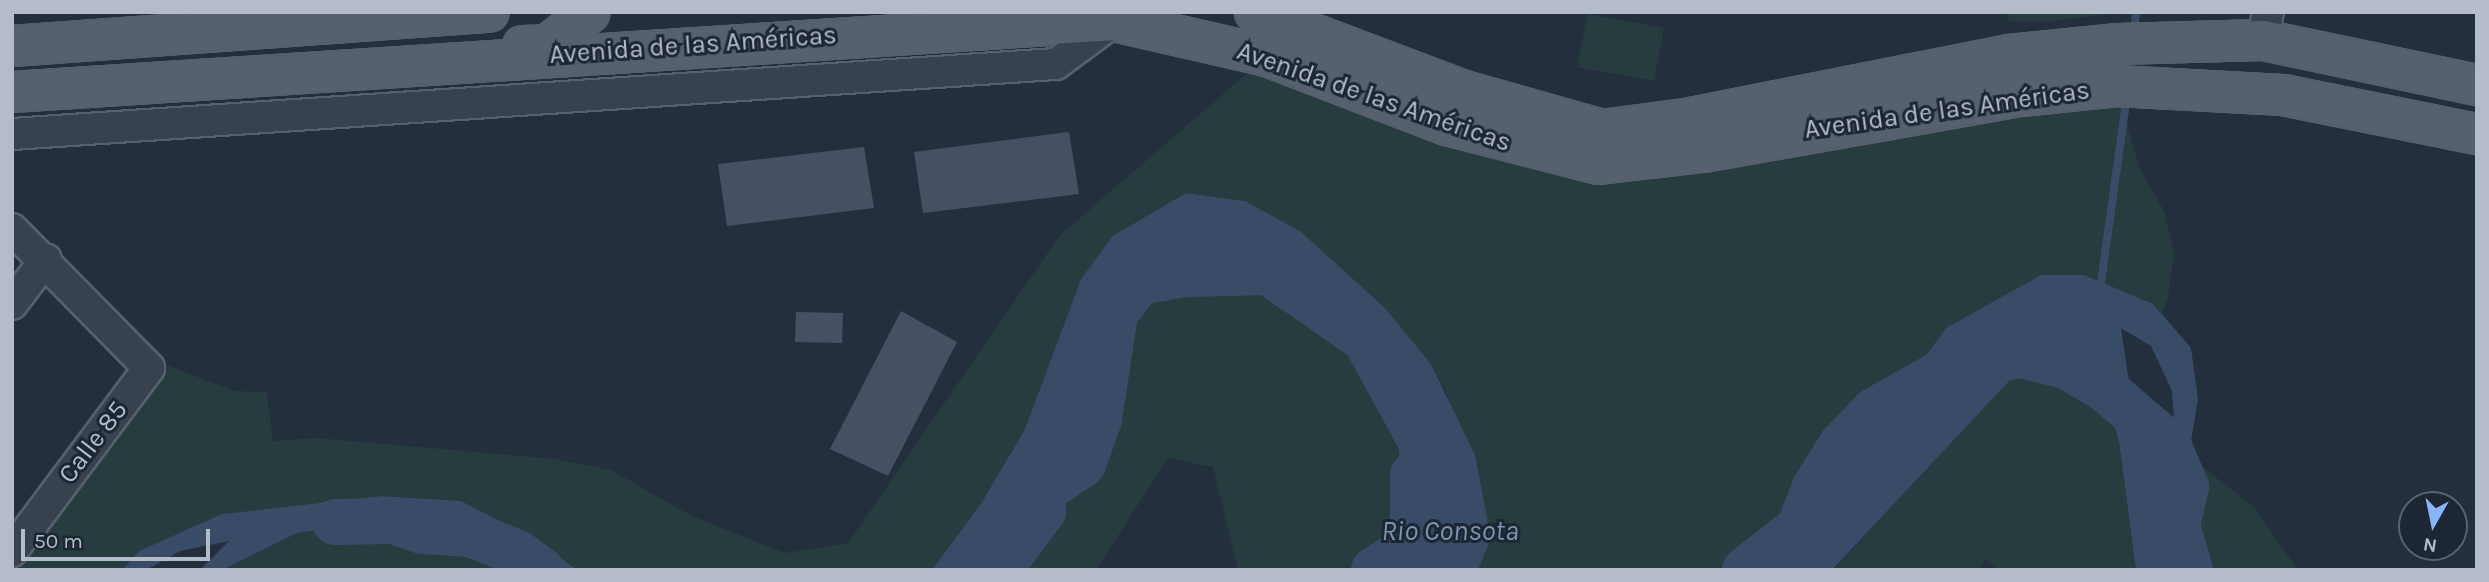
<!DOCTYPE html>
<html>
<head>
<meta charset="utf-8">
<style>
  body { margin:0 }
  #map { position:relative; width:2489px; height:582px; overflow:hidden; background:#242f3e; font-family:Karla,sans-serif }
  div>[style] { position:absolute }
  .green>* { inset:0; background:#263c3f }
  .water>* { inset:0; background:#394c67 }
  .stream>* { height:8px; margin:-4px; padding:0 4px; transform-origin:4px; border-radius:4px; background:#394c67 }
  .river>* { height:46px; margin:-23px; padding:0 23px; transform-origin:23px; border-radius:23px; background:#394c67 }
  .building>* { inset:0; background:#455162 }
  .roads { filter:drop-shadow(2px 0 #565f6c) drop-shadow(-2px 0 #565f6c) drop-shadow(0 2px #565f6c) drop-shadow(0 -2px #565f6c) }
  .minor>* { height:30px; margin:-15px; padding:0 15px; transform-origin:15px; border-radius:15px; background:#38414e }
  .primary>* { height:38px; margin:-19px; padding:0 19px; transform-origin:19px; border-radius:19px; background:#56606e }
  span { translate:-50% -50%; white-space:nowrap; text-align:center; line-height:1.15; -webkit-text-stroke:6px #1d2633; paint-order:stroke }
  .street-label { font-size:26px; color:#b4bcc9 }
  .water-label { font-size:28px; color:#7c92b1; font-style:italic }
  .frame { position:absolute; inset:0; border:14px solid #b4bcc9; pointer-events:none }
  .north { position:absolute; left:2398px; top:491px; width:70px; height:70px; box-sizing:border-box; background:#1d2633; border:2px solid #59626f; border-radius:50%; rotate:189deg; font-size:19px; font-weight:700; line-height:28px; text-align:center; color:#b4bcc9 }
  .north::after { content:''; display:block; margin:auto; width:24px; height:32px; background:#8ab4f8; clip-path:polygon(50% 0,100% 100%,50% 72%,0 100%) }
  .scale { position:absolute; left:21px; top:529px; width:189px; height:32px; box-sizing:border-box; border:4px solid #b4bcc9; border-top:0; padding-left:9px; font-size:21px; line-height:24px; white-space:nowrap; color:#b4bcc9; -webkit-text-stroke:5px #1d2633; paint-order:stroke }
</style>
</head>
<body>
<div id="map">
  <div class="green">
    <div style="clip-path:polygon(2006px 12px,2122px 12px,2055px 21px,2009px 21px)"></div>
    <div style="clip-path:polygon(1588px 14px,1664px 28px,1654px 81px,1577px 67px)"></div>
    <div style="clip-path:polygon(1267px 56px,1541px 153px,2117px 86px,2139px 168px,2164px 211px,2174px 253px,2168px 297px,2162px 314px,2153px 304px,1946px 328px,1799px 528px,1745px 570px,1478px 570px,1491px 538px,1448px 396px,1431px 364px,1385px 308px,1245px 201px,1186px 193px,1081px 279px,1025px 429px,982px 502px,932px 570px,577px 570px,537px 540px,419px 498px,382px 496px,222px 514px,139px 551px,122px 570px,12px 570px,12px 551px,159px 362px,234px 391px,267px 392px,273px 441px,317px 438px,555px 459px,611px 470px,692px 516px,785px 553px,848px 543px,1060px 235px)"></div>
    <div style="clip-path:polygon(1224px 254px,1268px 272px,1324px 312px,1413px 475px,1413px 545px,1406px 570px,1238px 570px,1213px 467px,1168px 458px,1096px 570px,999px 570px,1072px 441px,1116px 314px,1139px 282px)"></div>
    <div style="clip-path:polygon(2066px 366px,2105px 389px,2119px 442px,2136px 570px,1998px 570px,1986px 559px,1978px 570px,1833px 570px,2009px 380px)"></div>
    <div style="clip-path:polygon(2191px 458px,2253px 506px,2298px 570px,2180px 570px,2177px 526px)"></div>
    <div style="clip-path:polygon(392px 521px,461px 547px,499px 570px,222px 570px,297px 533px)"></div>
  </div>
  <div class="water">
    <div style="clip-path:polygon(1186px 193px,1245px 201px,1301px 232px,1385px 308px,1431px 364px,1475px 455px,1491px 538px,1478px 570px,1406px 570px,1413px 545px,1413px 475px,1324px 312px,1268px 272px,1224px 254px,1139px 282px,1116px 314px,1072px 441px,999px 570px,932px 570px,982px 502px,1025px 429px,1081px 279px,1113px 236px)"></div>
    <div style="clip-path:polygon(evenodd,2041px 275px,2084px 275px,2153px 304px,2191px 348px,2198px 399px,2177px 526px,2180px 570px,2136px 570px,2119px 442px,2105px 389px,2066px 366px,2009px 381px,1832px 570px,1745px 570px,1799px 528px,1946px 328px,2041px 275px,2121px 328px,2151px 346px,2172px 391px,2174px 418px,2152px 464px,2137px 436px,2121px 328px)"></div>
    <div style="clip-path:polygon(382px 496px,461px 501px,537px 540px,577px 570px,499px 570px,461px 547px,392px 521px,297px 533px,222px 570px,200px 570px,229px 541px,180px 551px,146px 570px,122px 570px,139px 551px,222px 514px)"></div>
  </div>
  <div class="stream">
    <div style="left:2134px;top:34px;width:22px;rotate:-85deg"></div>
    <div style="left:2100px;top:290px;width:197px;rotate:-82.1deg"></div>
  </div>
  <div class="river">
    <div style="left:2024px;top:356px;width:43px;rotate:13.4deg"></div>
    <div style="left:2066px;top:366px;width:45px;rotate:30.5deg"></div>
    <div style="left:2105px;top:389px;width:82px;rotate:40.5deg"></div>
    <div style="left:2167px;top:442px;width:49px;rotate:67.1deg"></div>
    <div style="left:2186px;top:487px;width:40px;rotate:103deg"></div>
    <div style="left:2177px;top:526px;width:46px;rotate:73.5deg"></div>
    <div style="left:335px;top:522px;width:57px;rotate:-1deg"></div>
    <div style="left:392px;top:521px;width:32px;rotate:18deg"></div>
    <div style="left:422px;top:531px;width:48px;rotate:3.6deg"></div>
    <div style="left:470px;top:534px;width:52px;rotate:21.6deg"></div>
    <div style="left:518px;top:553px;width:29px;rotate:36deg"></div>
    <div style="left:999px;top:570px;width:74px;rotate:-53.3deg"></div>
    <div style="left:1043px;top:511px;width:20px;rotate:-90deg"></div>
    <div style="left:1043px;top:491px;width:48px;rotate:-34deg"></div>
    <div style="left:1083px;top:464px;width:48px;rotate:-70.4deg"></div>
    <div style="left:1099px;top:419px;width:106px;rotate:-81.3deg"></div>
    <div style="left:1115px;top:314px;width:40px;rotate:-53deg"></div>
    <div style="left:1139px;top:282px;width:48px;rotate:-9.7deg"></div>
    <div style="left:1186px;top:274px;width:82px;rotate:-1.4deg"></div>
    <div style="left:1268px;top:272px;width:130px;rotate:34.7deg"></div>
    <div style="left:1374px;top:570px;width:46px;rotate:-32.7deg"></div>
    <div style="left:1413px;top:545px;width:70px;rotate:-90deg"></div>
    <div style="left:1413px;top:475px;width:14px;rotate:-39deg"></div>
    <div style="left:1424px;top:466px;width:43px;rotate:-97.9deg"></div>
    <div style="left:1745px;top:570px;width:68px;rotate:-37.9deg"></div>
    <div style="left:1799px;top:528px;width:44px;rotate:-68.7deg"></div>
    <div style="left:1815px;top:487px;width:51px;rotate:-57.9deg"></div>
    <div style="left:1842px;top:444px;width:47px;rotate:-45.9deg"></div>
    <div style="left:1875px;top:410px;width:84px;rotate:-29.3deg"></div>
  </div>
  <div class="building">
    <div style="clip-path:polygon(1069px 132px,1079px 194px,923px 213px,914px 152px)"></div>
    <div style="clip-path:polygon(864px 147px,874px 208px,727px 226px,718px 164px)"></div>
    <div style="clip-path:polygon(901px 311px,957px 342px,888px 476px,830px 449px)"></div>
    <div style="clip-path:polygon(796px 312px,843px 313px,842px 343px,795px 342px)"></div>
  </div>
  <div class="roads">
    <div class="minor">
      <div style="left:2263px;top:40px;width:28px;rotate:-80deg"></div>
      <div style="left:12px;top:134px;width:1046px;rotate:-3.84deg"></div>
      <div style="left:1056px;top:64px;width:72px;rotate:-36.6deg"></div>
      <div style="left:12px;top:229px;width:195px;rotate:45.4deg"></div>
      <div style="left:149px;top:368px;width:229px;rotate:126.8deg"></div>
      <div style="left:12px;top:304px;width:56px;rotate:-52.9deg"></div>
    </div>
    <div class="primary">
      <div style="left:1255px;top:12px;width:220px;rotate:20.7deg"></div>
      <div style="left:1461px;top:90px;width:147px;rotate:15.8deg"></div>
      <div style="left:1602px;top:130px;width:85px;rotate:-7.5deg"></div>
      <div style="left:1686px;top:119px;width:329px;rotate:-11.2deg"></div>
      <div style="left:2009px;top:55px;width:110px;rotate:-5.8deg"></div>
      <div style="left:2118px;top:44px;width:145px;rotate:-1.6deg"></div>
      <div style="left:2263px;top:40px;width:219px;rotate:11.9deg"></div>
      <div style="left:12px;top:46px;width:478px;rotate:-4.1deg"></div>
      <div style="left:523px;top:46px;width:25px;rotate:-2deg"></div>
      <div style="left:548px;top:45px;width:53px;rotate:-38.2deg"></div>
      <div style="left:12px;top:92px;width:1104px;rotate:-3.69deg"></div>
      <div style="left:1114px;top:21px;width:157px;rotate:12.9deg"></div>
      <div style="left:1267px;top:56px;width:193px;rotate:21deg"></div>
      <div style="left:1447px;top:125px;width:157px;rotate:14.4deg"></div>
      <div style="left:1599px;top:164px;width:105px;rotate:-6.6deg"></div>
      <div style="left:1703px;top:152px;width:323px;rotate:-10deg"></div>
      <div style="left:2021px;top:96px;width:97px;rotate:-5.9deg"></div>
      <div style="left:2117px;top:86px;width:166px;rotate:3.1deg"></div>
      <div style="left:2283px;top:95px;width:198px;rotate:11.4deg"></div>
    </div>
  </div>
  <div class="street-label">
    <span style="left:693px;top:45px;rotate:-4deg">Avenida de las Américas</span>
    <span style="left:1374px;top:97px;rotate:19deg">Avenida de las Américas</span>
    <span style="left:1947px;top:110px;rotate:-8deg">Avenida de las Américas</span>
    <span style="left:93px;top:442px;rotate:-53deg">Calle 85</span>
  </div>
  <div class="water-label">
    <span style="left:1450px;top:531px">Rio Consota</span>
  </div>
  <div class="frame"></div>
  <div class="north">N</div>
  <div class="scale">50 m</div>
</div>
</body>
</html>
